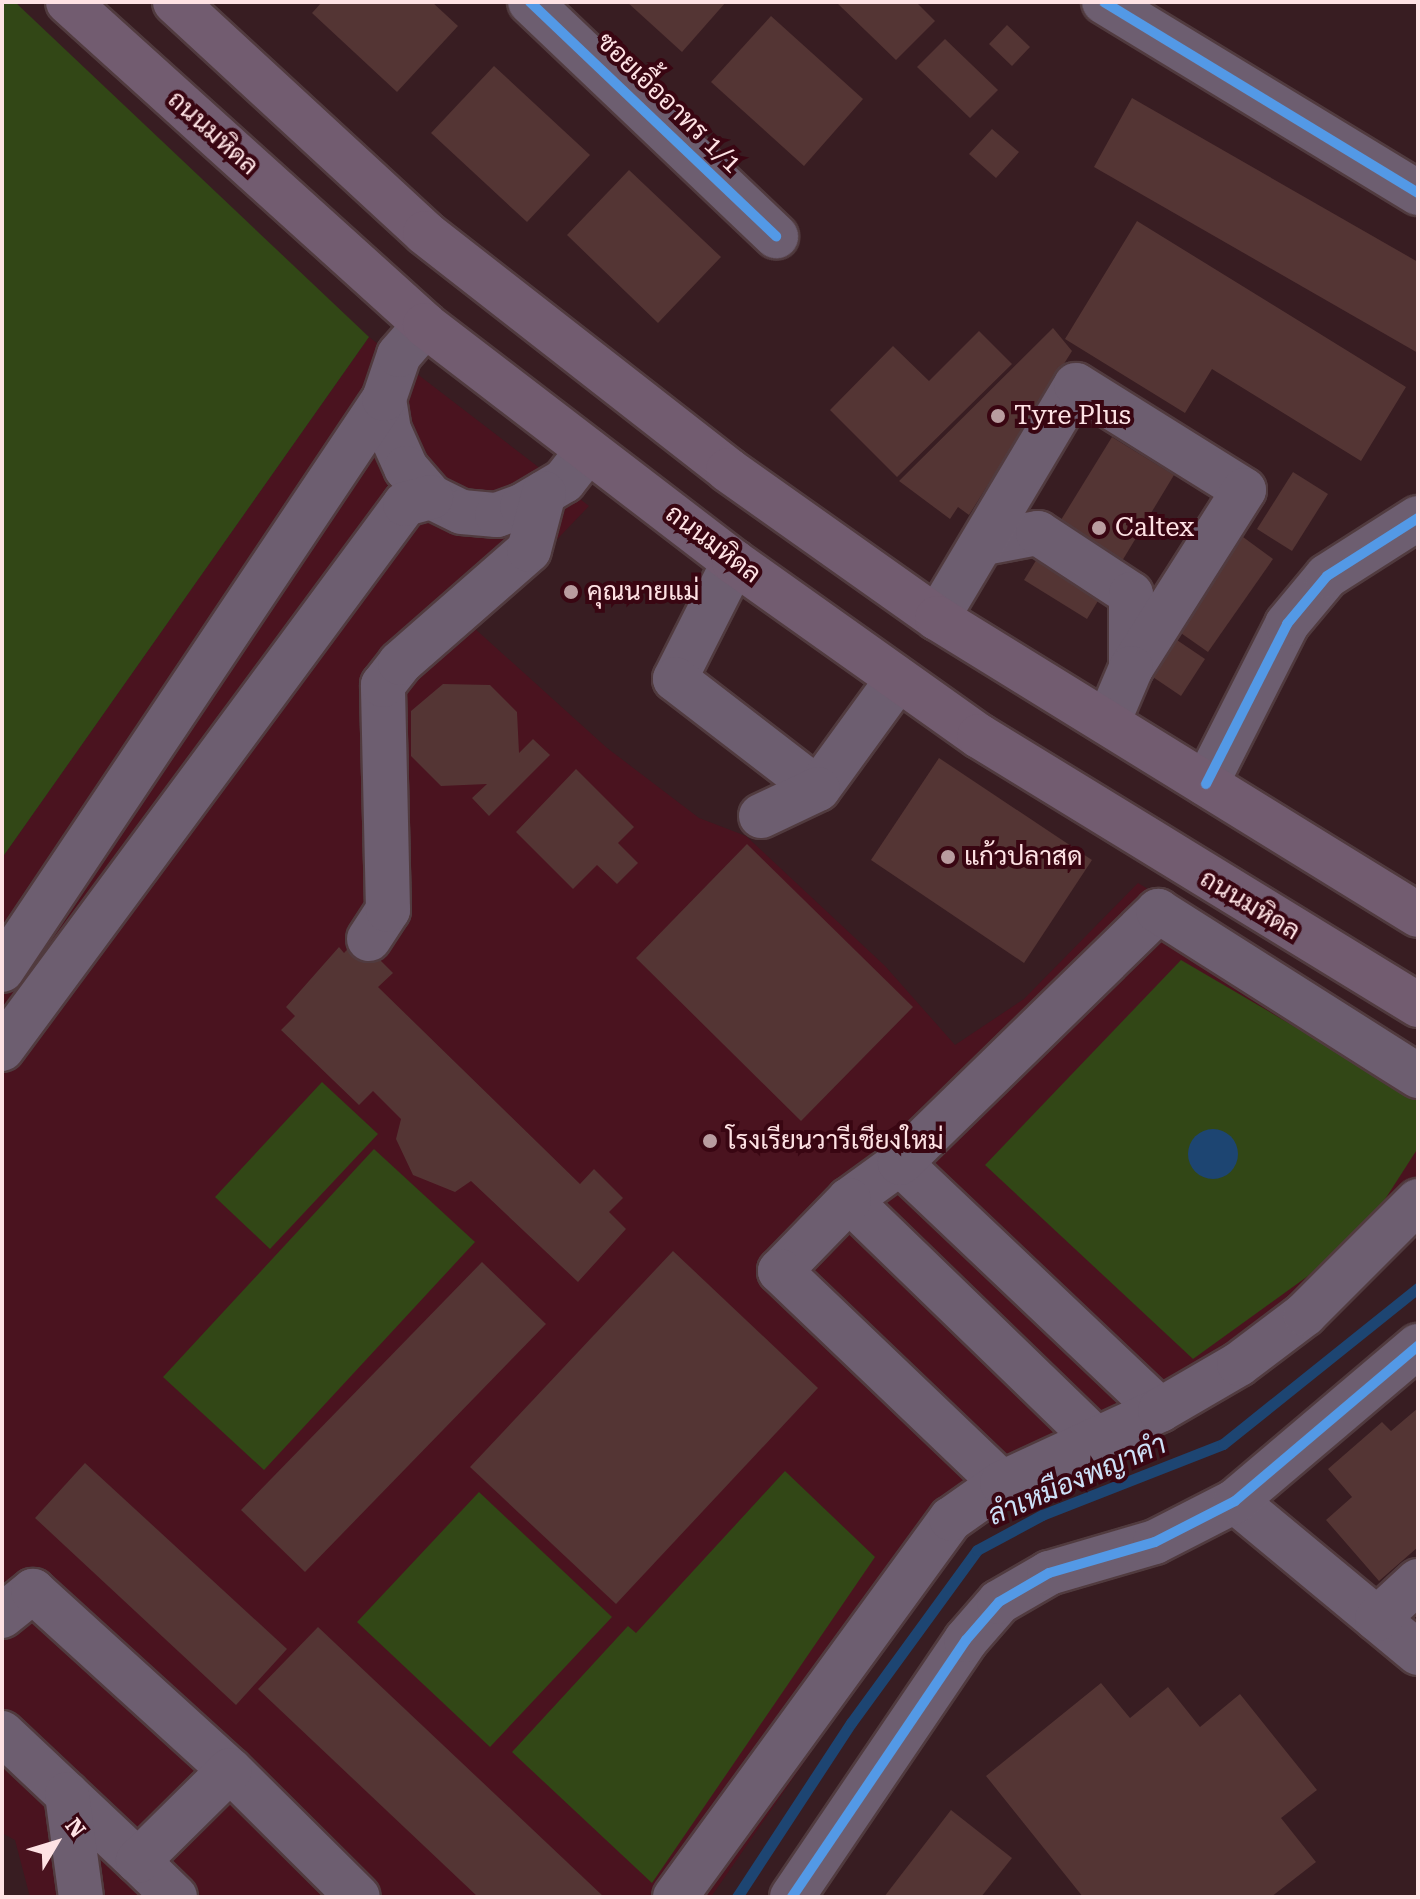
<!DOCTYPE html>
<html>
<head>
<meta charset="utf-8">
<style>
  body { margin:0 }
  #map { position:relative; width:1420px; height:1899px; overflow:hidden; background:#381d22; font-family:"Roboto Serif",Sarabun,serif }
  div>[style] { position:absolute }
  .built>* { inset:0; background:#4a131f }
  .green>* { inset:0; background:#324716 }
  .water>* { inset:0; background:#1d4572 }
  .round { border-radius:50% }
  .stream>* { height:11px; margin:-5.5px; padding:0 5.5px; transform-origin:5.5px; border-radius:5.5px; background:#1d4572 }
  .building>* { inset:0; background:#543534 }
  .roads { filter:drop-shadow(2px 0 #513b3f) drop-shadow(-2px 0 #513b3f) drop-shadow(0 2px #513b3f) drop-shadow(0 -2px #513b3f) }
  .minor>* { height:44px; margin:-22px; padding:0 22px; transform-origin:22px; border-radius:22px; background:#6d5e70 }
  .major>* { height:44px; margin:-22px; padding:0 22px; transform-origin:22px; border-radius:22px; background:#725c70 }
  .cycleway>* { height:10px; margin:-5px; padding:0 5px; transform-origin:5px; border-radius:5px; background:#5399e6 }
  .dots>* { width:22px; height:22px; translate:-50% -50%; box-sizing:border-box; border:4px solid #390612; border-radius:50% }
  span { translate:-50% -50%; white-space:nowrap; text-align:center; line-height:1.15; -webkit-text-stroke:8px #390612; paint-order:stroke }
  .street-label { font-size:26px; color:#fee2e4 }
  .poi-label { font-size:26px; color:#fee2e4 }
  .left { translate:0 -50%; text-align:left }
  .water-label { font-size:28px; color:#cde1f8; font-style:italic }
  .frame { position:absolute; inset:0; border:4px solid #fee2e4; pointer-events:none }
  .north { position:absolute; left:16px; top:1803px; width:80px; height:80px; -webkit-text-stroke:6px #390612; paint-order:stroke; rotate:52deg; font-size:22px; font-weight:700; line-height:32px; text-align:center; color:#fee2e4 }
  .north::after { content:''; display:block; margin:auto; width:28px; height:36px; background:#fee2e4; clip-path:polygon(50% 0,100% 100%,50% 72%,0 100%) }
</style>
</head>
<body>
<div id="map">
  <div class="built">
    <div style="clip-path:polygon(369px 337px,589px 506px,473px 627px,607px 748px,699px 818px,746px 836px,885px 966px,955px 1045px,1024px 999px,1138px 883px,1418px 1052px,1418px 1231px,972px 1519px,711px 1897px,30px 1897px,15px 1840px,2px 1833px,2px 858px)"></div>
  </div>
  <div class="green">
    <div style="clip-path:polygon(2px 2px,15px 2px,369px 337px,2px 858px)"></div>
    <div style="clip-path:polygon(1181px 960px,1418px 1099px,1418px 1148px,1373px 1218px,1308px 1276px,1193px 1359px,985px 1165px)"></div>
    <div style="clip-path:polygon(322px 1082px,378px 1134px,270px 1249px,215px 1197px)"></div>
    <div style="clip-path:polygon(374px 1149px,475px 1242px,264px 1470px,163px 1377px)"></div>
    <div style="clip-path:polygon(785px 1471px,875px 1557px,652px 1883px,512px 1752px,628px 1626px,636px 1633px)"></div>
    <div style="clip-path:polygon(479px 1492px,612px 1617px,490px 1747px,357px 1622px)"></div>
  </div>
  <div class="water">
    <div class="round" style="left:1188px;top:1129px;width:50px;height:50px"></div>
  </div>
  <div class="stream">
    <div style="left:737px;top:1897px;width:208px;rotate:-56.8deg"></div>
    <div style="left:851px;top:1723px;width:214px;rotate:-53.9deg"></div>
    <div style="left:977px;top:1550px;width:74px;rotate:-28.3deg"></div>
    <div style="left:1042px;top:1515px;width:194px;rotate:-21.4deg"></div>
    <div style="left:1223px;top:1444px;width:250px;rotate:-38.7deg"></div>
  </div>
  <div class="building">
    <div style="clip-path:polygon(322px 2px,432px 2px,458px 26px,397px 92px,312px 13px)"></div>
    <div style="clip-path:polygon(627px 2px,726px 2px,682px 52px)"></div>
    <div style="clip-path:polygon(836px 2px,916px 2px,935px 21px,896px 60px)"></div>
    <div style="clip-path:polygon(771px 16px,863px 99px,804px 166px,711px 82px)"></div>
    <div style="clip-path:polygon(1007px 25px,1030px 47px,1012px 66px,989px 44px)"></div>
    <div style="clip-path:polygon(945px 39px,998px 90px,970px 118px,917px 67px)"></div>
    <div style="clip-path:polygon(494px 66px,590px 155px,527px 222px,431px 133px)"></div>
    <div style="clip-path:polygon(1132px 98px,1418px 262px,1418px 353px,1094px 167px)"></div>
    <div style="clip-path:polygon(992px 129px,1019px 152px,996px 178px,969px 154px)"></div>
    <div style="clip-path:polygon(629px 170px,721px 257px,658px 323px,567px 235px)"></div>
    <div style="clip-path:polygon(1137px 221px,1406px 387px,1361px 461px,1212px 369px,1185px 413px,1065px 339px)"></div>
    <div style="clip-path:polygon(1053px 328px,1072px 351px,969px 515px,958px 507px,950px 519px,899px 481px)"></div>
    <div style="clip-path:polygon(979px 331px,1012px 364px,897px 477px,830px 410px,893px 346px,929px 381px)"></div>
    <div style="clip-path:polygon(1112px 437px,1174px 475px,1087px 619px,1024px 580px)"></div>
    <div style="clip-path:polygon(1293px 472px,1328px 494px,1292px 551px,1257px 529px)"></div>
    <div style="clip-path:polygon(1243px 537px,1273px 559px,1208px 652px,1178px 631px)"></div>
    <div style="clip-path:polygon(1168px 634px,1205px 659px,1181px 696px,1144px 671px)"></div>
    <div style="clip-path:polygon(443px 684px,490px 685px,517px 712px,519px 753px,533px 739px,550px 755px,489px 816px,472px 798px,487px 784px,441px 786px,411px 756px,411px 711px)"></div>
    <div style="clip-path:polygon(939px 758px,1092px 860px,1024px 963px,871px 860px)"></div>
    <div style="clip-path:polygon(576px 769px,634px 827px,618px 843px,638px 863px,617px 884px,597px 865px,573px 889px,516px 832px)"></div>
    <div style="clip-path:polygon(747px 844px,913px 1007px,801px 1121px,636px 958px)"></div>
    <div style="clip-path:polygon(358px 938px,393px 973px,378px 987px,580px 1184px,594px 1169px,623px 1198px,609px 1212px,626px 1229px,578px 1282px,471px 1181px,455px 1192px,413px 1175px,396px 1139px,401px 1119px,373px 1091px,359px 1105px,281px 1030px,295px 1016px,286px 1007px,339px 947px,344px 953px)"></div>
    <div style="clip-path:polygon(673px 1251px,818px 1388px,616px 1604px,470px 1467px)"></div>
    <div style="clip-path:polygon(482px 1262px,546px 1324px,305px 1572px,241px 1510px)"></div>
    <div style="clip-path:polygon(1418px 1408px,1418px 1547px,1379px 1581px,1326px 1520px,1352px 1497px,1328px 1469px,1382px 1422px,1391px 1431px)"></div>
    <div style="clip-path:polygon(85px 1463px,287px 1649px,236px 1705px,35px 1518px)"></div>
    <div style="clip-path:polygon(318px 1627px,604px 1897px,478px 1897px,258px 1689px)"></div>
    <div style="clip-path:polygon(1101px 1683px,1130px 1718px,1168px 1687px,1200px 1727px,1240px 1694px,1317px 1790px,1281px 1818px,1316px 1862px,1271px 1897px,1083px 1897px,986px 1776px)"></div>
    <div style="clip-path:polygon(951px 1810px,1012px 1858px,981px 1897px,884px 1897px)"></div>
  </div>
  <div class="roads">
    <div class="minor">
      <div style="left:530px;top:2px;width:340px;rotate:43.6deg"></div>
      <div style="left:1104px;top:2px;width:368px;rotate:31.3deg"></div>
      <div style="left:384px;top:399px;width:31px;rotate:81deg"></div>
      <div style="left:389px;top:430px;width:42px;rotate:65.9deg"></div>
      <div style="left:406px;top:468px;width:38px;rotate:49deg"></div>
      <div style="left:431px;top:497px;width:34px;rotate:26deg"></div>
      <div style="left:462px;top:512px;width:35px;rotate:5deg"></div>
      <div style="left:497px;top:515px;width:27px;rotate:-20deg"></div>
      <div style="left:522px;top:506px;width:49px;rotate:-30.8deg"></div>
      <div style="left:564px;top:481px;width:39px;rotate:-52deg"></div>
      <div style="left:984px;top:543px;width:55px;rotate:-10.5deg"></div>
      <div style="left:1038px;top:533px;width:111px;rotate:33.3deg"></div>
      <div style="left:1131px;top:594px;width:74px;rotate:90deg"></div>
      <div style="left:734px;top:562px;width:131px;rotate:116.8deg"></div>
      <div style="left:675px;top:679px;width:180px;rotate:37.6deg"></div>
      <div style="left:818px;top:789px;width:136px;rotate:-54deg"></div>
      <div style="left:937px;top:618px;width:271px;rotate:-59.2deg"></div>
      <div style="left:1076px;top:385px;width:198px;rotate:32deg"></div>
      <div style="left:1244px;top:490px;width:211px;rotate:122.4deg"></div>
      <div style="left:1131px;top:668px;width:59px;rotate:113.1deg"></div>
      <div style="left:1206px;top:784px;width:179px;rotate:-63.1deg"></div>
      <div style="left:1287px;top:624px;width:62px;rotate:-50.2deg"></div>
      <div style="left:1327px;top:576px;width:108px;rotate:-32.5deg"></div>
      <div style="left:761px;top:816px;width:63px;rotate:-25.3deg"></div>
      <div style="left:369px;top:939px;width:35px;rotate:-57deg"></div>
      <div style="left:388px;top:910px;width:225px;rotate:-91.3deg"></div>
      <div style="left:383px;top:685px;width:28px;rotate:-52deg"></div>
      <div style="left:400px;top:663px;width:171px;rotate:-41.2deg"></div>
      <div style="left:529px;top:550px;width:59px;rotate:-75.3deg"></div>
      <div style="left:2px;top:970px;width:687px;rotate:-56.22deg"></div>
      <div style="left:384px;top:399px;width:46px;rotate:-71.2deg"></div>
      <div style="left:399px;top:355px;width:40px;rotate:-49deg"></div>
      <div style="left:2px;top:1049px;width:678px;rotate:-53.52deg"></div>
      <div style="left:405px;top:504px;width:27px;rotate:-15deg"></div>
      <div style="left:900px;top:1163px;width:63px;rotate:144deg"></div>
      <div style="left:849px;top:1200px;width:344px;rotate:44.1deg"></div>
      <div style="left:849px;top:1200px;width:99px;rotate:134.2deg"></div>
      <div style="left:780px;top:1271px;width:307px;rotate:43.7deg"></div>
      <div style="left:1160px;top:1410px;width:359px;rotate:-136.5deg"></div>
      <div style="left:900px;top:1163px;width:361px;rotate:-44.3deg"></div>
      <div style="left:1158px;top:911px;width:308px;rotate:32.4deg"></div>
      <div style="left:1235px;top:1501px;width:238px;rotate:39.7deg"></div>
      <div style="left:2px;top:1616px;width:40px;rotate:-39deg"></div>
      <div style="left:33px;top:1591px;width:266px;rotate:42.3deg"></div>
      <div style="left:230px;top:1770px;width:180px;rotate:44.8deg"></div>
      <div style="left:1377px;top:1619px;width:56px;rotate:-42.8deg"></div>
      <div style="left:2px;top:1733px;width:187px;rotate:43.3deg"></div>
      <div style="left:67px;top:1794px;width:104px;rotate:82.3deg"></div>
      <div style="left:175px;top:1897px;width:52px;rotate:-135.8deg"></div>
      <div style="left:138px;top:1861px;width:129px;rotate:-44.7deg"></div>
      <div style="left:675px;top:1897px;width:468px;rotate:-53.9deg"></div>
      <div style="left:951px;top:1519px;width:62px;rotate:-35.2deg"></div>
      <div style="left:1002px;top:1483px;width:174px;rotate:-24.8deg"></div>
      <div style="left:1160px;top:1410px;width:91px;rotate:-30.2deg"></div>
      <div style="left:1239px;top:1364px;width:83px;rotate:-37.1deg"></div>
      <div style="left:1305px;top:1314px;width:160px;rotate:-45deg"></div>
      <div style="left:792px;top:1897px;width:310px;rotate:-55.9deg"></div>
      <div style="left:966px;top:1640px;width:50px;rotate:-49deg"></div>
      <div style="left:999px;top:1602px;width:58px;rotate:-30.1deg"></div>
      <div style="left:1049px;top:1573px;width:110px;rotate:-16.3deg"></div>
      <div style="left:1155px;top:1542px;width:90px;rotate:-27.1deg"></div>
      <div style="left:1235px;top:1501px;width:240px;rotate:-40.3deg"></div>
    </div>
    <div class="major">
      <div style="left:68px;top:2px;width:481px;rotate:42.1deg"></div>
      <div style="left:425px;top:325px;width:389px;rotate:37.5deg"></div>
      <div style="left:734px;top:562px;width:301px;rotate:35.4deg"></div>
      <div style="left:979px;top:736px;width:515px;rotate:31.5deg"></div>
      <div style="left:175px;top:2px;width:340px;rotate:42.7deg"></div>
      <div style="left:425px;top:233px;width:385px;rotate:38deg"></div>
      <div style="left:728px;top:470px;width:256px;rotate:35.3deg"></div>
      <div style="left:937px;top:618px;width:565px;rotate:31.69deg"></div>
    </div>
  </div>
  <div class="cycleway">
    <div style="left:530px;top:2px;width:340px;rotate:43.6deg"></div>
    <div style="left:1104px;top:2px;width:368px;rotate:31.3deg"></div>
    <div style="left:1206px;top:784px;width:179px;rotate:-63.1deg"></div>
    <div style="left:1287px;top:624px;width:62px;rotate:-50.2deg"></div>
    <div style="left:1327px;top:576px;width:108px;rotate:-32.5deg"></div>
    <div style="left:792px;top:1897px;width:310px;rotate:-55.9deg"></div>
    <div style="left:966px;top:1640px;width:50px;rotate:-49deg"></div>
    <div style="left:999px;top:1602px;width:58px;rotate:-30.1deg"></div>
    <div style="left:1049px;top:1573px;width:110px;rotate:-16.3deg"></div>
    <div style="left:1155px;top:1542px;width:90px;rotate:-27.1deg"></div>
    <div style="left:1235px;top:1501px;width:240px;rotate:-40.3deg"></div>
  </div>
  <div class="dots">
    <div style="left:998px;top:416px;background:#b99da0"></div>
    <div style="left:1099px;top:528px;background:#b99da0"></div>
    <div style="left:571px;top:592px;background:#b99da0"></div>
    <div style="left:948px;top:857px;background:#b99da0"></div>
    <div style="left:710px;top:1141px;background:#b99da0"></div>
  </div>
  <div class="street-label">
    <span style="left:669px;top:103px;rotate:44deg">ซอยเอื้ออาทร 1/1</span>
    <span style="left:213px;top:133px;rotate:42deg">ถนนมหิดล</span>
    <span style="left:713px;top:544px;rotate:37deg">ถนนมหิดล</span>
    <span style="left:1250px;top:905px;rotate:31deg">ถนนมหิดล</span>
  </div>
  <div class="poi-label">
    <span class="left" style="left:1014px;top:416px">Tyre Plus</span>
    <span class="left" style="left:1115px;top:528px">Caltex</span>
    <span class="left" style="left:587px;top:592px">คุณนายแม่</span>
    <span class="left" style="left:964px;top:857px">แก้วปลาสด</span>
    <span class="left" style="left:726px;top:1141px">โรงเรียนวารีเชียงใหม่</span>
  </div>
  <div class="water-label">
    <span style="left:1077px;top:1480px;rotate:-23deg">ลำเหมืองพญาคำ</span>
  </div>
  <div class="frame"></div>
  <div class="north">N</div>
</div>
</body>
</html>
